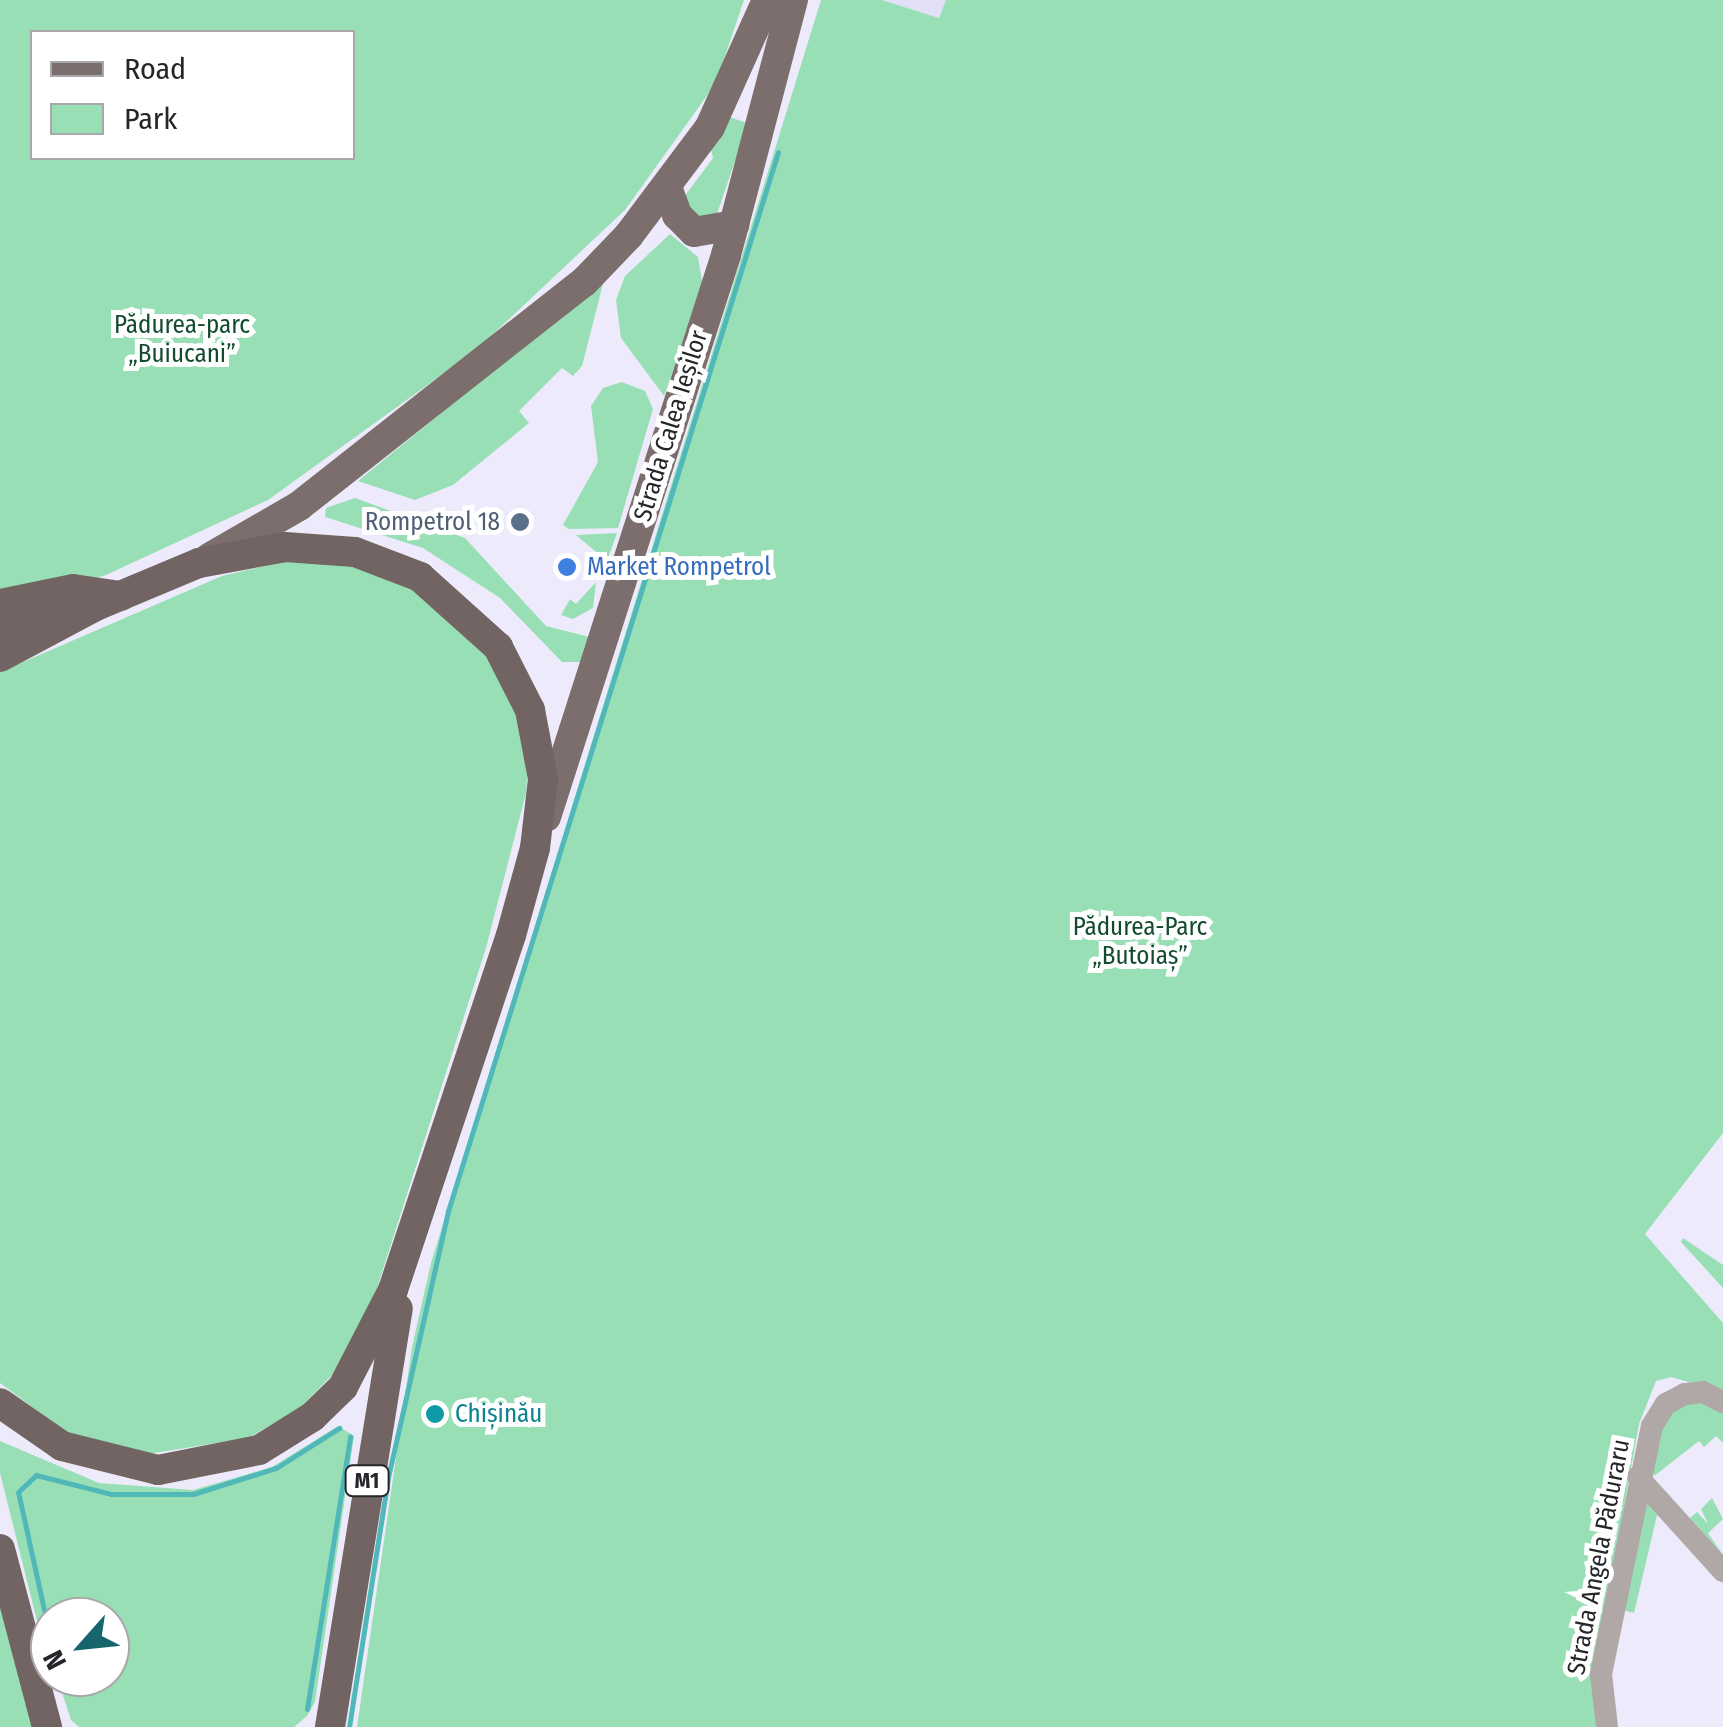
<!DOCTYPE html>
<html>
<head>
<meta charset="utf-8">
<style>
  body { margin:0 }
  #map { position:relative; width:1723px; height:1727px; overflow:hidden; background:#edebfb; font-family:"Fira Sans Condensed",sans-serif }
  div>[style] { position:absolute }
  .built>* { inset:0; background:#e2dff6 }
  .green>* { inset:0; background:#99dfb6 }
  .stream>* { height:5px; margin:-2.5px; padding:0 2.5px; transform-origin:2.5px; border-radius:2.5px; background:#50b8b9 }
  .minor>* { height:22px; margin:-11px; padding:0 11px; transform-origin:11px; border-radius:11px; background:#b0a8a7 }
  .primary>* { height:30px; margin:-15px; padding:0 15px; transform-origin:15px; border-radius:15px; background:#7c6e6c }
  .trunk>* { height:30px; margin:-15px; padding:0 15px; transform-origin:15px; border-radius:15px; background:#726462 }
  .dots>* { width:28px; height:28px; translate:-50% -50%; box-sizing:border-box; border:5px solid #fff; border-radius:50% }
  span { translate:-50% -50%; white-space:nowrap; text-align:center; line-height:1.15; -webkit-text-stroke:10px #fff; paint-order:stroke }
  .shield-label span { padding:2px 8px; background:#fff; border:2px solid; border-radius:8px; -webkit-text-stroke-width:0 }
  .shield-label { font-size:22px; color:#25252a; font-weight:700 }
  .park-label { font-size:25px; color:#134b30 }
  .street-label { font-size:25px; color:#25252a }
  .service-label { font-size:25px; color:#4e5e75 }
  .right { translate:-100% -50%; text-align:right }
  .shop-label { font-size:25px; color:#366cbe }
  .left { translate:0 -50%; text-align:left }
  .culture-label { font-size:25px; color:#0d838f }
  .legend { position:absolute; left:30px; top:30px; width:325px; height:130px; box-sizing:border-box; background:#fff; border:2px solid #a8a8aa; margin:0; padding:12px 18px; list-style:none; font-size:30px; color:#25252a }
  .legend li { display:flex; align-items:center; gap:20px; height:50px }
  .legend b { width:50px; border:2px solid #a8a8aa }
  .north { position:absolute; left:30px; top:1597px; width:100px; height:100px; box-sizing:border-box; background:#fff; border:2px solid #a8a8aa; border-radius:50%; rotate:243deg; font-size:28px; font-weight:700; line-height:40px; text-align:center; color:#25252a }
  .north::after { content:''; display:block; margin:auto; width:35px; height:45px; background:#16646c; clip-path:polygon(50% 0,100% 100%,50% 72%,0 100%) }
</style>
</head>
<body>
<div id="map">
  <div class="built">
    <div style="clip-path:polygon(882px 0,946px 0,939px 18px)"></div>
  </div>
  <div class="green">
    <div style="clip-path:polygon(evenodd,0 0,744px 0,716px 83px,625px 210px,476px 350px,268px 500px,106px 575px,0 608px,0 0,32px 32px,352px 32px,352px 158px,32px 158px,32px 32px)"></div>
    <div style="clip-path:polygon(821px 0,882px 0,939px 18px,946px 0,1723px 0,1723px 1133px,1645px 1234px,1723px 1323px,1723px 1392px,1671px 1377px,1656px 1381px,1639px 1424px,1594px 1676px,1599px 1727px,357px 1727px,412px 1347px,431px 1263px)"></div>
    <div style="clip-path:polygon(730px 117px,752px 125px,747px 150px,735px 161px,715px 220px,704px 222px,681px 201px,713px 158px,710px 146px)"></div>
    <div style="clip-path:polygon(670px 234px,698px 257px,703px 287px,664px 396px,621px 338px,616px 300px,625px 276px)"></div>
    <div style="clip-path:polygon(604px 280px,582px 366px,573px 376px,562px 368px,519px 411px,529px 423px,453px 485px,415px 500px,358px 481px)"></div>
    <div style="clip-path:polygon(622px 382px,645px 391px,653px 409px,618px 528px,569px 529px,563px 525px,598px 462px,591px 406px,603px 388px)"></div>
    <div style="clip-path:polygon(355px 498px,465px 538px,546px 626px,594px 638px,583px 662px,562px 662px,500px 598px,423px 548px,325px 517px,326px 508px)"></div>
    <div style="clip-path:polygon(617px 533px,607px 561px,576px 535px)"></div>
    <div style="clip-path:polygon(289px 560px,361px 567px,424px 593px,479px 642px,514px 701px,528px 759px,526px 793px,486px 948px,377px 1288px,340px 1367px,299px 1409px,248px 1438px,148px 1454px,70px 1435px,0 1383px,0 672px,222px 576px)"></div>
    <div style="clip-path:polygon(596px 582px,593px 608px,573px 619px,561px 615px,570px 599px,576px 604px)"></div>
    <div style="clip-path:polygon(1683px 1238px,1723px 1265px,1723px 1288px,1681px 1242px)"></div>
    <div style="clip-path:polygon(1701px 1403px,1723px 1413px,1723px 1443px,1716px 1436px,1704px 1447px,1699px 1441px,1654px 1476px,1650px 1464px,1663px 1419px,1681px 1405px)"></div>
    <div style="clip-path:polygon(338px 1426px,354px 1436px,315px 1702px,307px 1716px,294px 1727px,79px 1727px,71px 1720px,57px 1677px,110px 1677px,110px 1617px,50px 1617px,49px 1669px,0 1473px,0 1441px,99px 1483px,193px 1490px,272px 1467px)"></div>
    <div style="clip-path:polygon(1712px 1498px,1723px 1519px,1708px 1533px,1723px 1555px,1690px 1518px,1697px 1512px,1708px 1524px,1701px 1509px)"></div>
    <div style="clip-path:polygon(1646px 1500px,1659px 1507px,1634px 1613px,1623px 1610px)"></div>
    <div style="clip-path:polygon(0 1600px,33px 1727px,0 1727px)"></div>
  </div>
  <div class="stream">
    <div style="left:50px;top:1637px;width:148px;rotate:-102.4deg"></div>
    <div style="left:18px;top:1492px;width:25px;rotate:-43deg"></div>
    <div style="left:36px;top:1475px;width:77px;rotate:14.2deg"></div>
    <div style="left:111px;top:1494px;width:82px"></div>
    <div style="left:193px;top:1494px;width:87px;rotate:-17.4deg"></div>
    <div style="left:276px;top:1468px;width:75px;rotate:-32.4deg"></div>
    <div style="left:307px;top:1709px;width:276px;rotate:-81deg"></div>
    <div style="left:349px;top:1727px;width:257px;rotate:-81.1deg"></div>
    <div style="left:389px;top:1473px;width:269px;rotate:-77.3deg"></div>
    <div style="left:448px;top:1211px;width:1109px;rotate:-72.69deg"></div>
  </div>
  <div class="minor">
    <div style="left:1638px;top:1477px;width:127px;rotate:47.9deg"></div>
    <div style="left:1607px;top:1727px;width:53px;rotate:-96.5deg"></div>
    <div style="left:1601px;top:1674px;width:253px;rotate:-78.4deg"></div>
    <div style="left:1652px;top:1426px;width:26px;rotate:-58deg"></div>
    <div style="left:1666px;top:1404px;width:21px;rotate:-28deg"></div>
    <div style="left:1685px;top:1394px;width:18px;rotate:-6deg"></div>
    <div style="left:1703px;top:1392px;width:22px;rotate:27deg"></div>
  </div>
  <div class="primary">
    <div style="left:667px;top:187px;width:30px;rotate:70deg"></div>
    <div style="left:677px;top:215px;width:24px;rotate:45deg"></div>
    <div style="left:694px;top:232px;width:41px;rotate:-9.9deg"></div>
    <div style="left:209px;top:558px;width:104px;rotate:-30deg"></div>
    <div style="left:299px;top:506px;width:362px;rotate:-38.2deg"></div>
    <div style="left:584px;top:282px;width:65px;rotate:-46.2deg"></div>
    <div style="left:629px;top:235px;width:135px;rotate:-53.1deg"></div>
    <div style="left:710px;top:127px;width:139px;rotate:-65.8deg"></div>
    <div style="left:546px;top:817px;width:590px;rotate:-72.24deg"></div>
    <div style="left:726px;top:255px;width:264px;rotate:-75.3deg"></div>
  </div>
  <div class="trunk">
    <div style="left:0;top:604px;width:75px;rotate:-11.6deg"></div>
    <div style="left:73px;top:589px;width:48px;rotate:8.5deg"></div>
    <div style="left:0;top:628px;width:55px;rotate:-12.5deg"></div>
    <div style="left:0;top:657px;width:109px;rotate:-28deg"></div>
    <div style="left:96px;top:606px;width:112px;rotate:-22.7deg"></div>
    <div style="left:199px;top:563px;width:87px;rotate:-10.5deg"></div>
    <div style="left:285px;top:547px;width:70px;rotate:4.1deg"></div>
    <div style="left:355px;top:552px;width:70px;rotate:21deg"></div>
    <div style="left:420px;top:577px;width:105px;rotate:41.9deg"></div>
    <div style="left:498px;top:647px;width:71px;rotate:63.1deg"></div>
    <div style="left:530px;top:710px;width:70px;rotate:79.3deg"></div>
    <div style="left:543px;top:779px;width:69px;rotate:96.6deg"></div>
    <div style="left:535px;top:848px;width:90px;rotate:105.4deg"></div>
    <div style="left:511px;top:935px;width:374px;rotate:108.4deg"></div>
    <div style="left:393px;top:1290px;width:109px;rotate:117.3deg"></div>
    <div style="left:343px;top:1387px;width:43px;rotate:135.9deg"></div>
    <div style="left:312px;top:1417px;width:62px;rotate:148.1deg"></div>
    <div style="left:259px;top:1450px;width:103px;rotate:168.8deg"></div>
    <div style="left:158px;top:1470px;width:99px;rotate:-166deg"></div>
    <div style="left:62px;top:1446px;width:75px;rotate:-145.3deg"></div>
    <div style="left:0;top:1549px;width:184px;rotate:75.2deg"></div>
    <div style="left:330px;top:1727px;width:424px;rotate:-80.8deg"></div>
  </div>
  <div class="dots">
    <div style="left:520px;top:522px;background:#5c6f8a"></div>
    <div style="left:567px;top:567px;background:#3f7fe0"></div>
    <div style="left:435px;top:1414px;background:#0f9aa8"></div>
  </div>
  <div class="shield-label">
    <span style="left:367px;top:1481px">M1</span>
  </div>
  <div class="park-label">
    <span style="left:182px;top:340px">Pădurea-parc<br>„Buiucani”</span>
    <span style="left:1140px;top:942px">Pădurea-Parc<br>„Butoiaș”</span>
  </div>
  <div class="street-label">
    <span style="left:671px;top:426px;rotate:-73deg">Strada Calea Ieșilor</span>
    <span style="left:1599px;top:1557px;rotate:-79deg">Strada Angela Păduraru</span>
  </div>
  <div class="service-label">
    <span class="right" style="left:500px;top:522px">Rompetrol 18</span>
  </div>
  <div class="shop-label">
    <span class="left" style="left:587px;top:567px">Market Rompetrol</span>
  </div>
  <div class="culture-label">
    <span class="left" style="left:455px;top:1414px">Chișinău</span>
  </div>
  <ul class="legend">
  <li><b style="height:12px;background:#7c6e6c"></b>Road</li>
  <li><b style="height:28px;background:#99dfb6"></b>Park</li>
  </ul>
  <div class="north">N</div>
</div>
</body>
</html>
